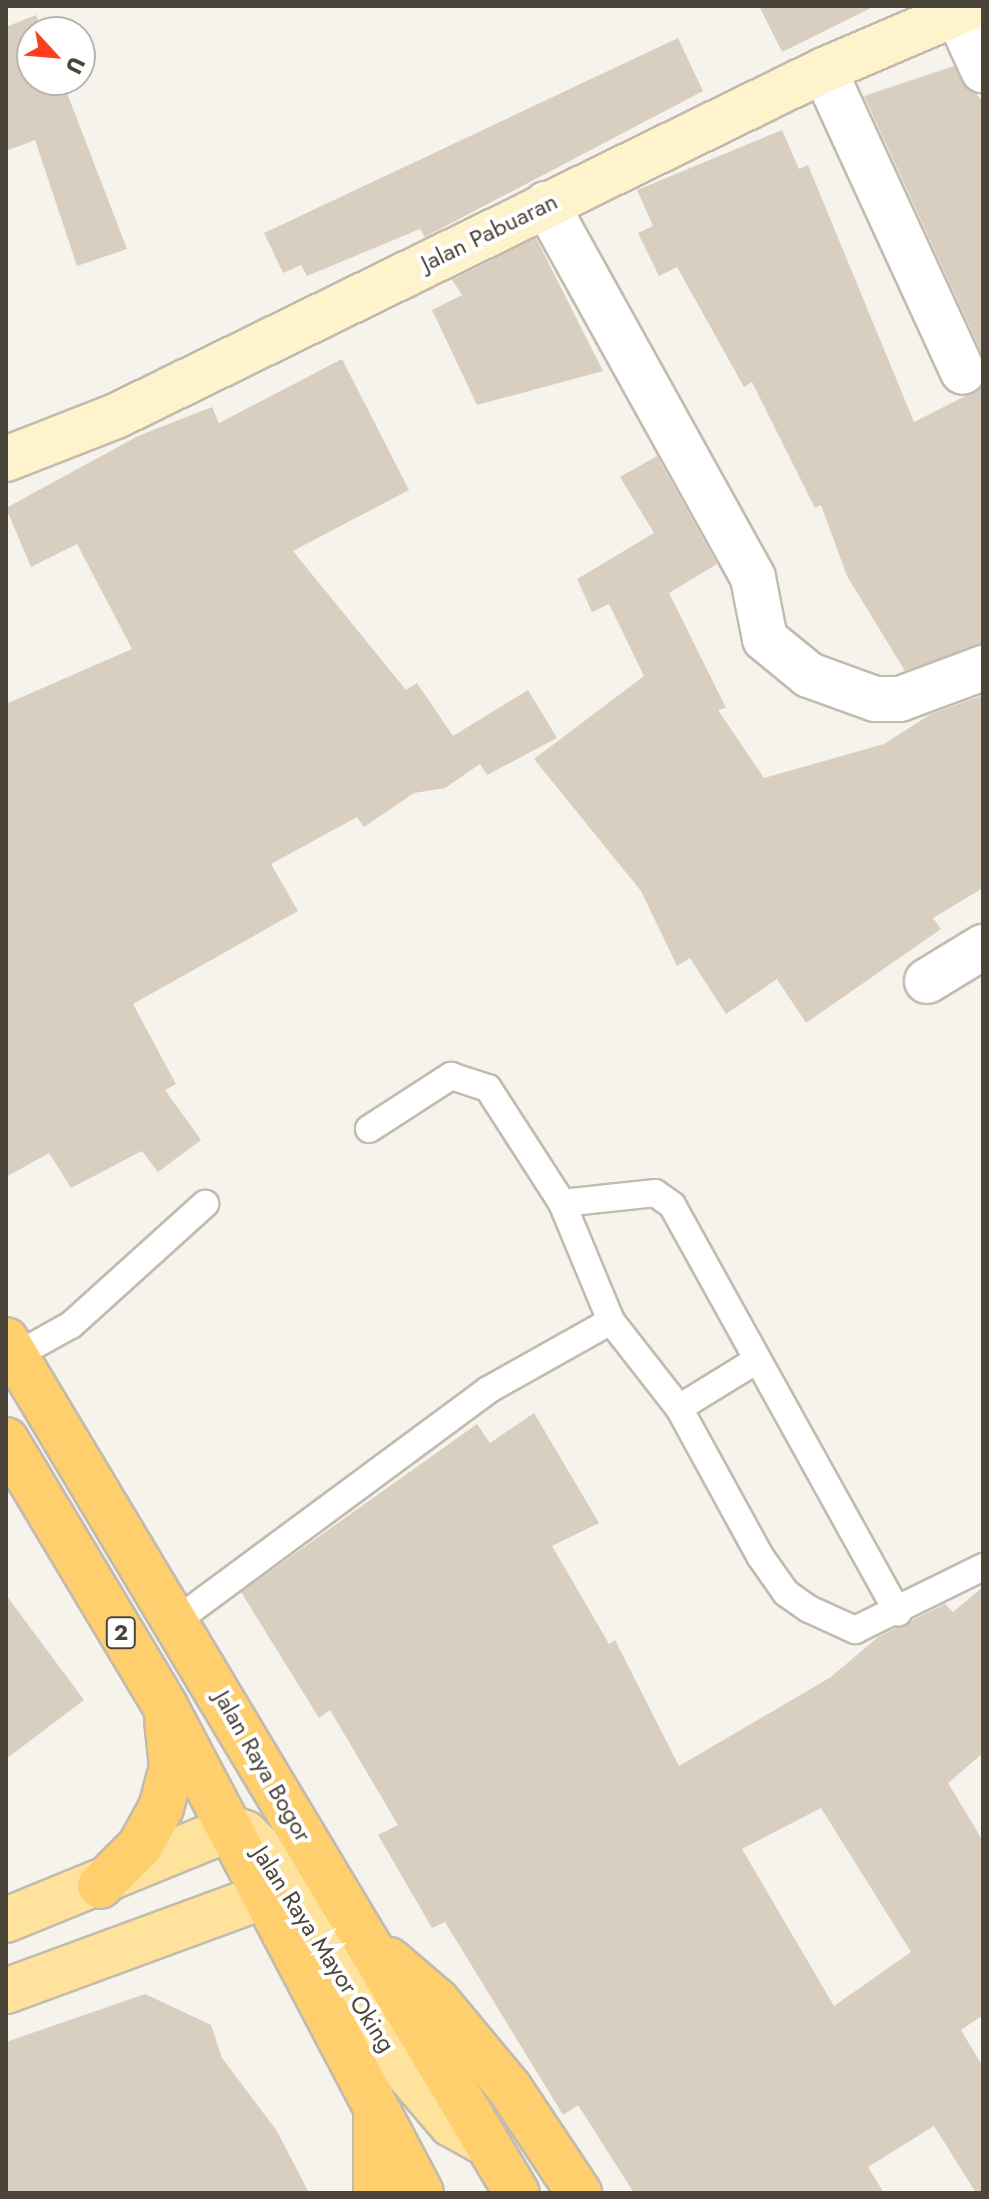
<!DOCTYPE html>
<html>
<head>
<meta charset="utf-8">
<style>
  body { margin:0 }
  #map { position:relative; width:989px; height:2199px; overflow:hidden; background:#f6f3ec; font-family:Jost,sans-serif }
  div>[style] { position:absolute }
  .building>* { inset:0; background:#d8cfc1 }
  .roads { filter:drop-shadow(2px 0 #c2bbae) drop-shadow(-2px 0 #c2bbae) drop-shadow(0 2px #c2bbae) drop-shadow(0 -2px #c2bbae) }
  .lane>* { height:26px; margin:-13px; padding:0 13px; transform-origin:13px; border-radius:13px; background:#fff }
  .street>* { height:44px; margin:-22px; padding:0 22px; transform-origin:22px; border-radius:22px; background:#fff }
  .secondary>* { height:44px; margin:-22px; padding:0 22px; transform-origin:22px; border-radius:22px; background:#fff3cd }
  .primary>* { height:44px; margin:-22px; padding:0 22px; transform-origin:22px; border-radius:22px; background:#ffe39c }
  .highway>* { height:44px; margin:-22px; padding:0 22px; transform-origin:22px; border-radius:22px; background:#ffcf6e }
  span { translate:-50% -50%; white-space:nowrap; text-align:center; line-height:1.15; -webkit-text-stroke:8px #fff; paint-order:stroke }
  .shield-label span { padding:2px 6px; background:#fff; border:2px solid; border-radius:6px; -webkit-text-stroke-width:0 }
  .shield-label { font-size:22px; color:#4b4439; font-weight:700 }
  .street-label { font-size:24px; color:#4b4439 }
  .frame { position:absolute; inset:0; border:8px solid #4b4439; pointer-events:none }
  .north { position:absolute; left:16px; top:16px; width:80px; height:80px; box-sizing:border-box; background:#fff; border:2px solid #b7b4b0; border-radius:50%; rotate:116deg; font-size:22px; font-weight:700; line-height:32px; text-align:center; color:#4b4439 }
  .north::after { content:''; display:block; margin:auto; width:28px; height:36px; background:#fc3f1d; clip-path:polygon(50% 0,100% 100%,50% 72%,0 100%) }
</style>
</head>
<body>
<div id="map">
  <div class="building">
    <div style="clip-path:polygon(759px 6px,875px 6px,782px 52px)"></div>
    <div style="clip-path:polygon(36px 15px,43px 32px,32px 32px,32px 80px,62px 80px,127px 249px,77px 266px,35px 140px,6px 151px,6px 27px)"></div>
    <div style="clip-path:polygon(678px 38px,703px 91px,425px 237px,420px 229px,307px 276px,301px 265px,283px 273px,264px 233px)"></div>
    <div style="clip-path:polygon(954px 66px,983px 102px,983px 356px,864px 96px)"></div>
    <div style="clip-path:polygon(782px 130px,799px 169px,808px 165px,914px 422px,983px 387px,983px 644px,905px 671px,847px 576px,821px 505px,815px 508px,752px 382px,744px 387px,677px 267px,659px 276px,638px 233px,653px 226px,637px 190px)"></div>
    <div style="clip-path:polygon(536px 238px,603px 371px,477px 405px,432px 310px,462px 295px,452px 280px)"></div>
    <div style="clip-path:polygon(342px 359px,409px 490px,293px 551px,406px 690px,417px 683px,453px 736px,528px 690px,557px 738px,487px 775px,480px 764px,445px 788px,414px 793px,364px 827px,357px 817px,271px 864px,298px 911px,133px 1004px,176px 1084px,165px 1090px,201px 1140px,158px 1172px,142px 1151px,71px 1188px,49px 1153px,6px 1177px,6px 704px,132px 649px,77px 544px,31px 567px,6px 508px,138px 436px,212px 407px,219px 423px)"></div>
    <div style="clip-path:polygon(657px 456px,717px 564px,669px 593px,726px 708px,718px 710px,764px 778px,884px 744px,931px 714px,983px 695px,983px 888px,933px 918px,941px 929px,806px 1023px,777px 979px,726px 1014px,690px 958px,677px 966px,641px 891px,534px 759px,644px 676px,609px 604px,592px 612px,577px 579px,654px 533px,620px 477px)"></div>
    <div style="clip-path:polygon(evenodd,534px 1413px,599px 1523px,552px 1546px,609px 1644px,615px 1640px,679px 1766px,831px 1677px,878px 1637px,945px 1604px,953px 1612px,983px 1587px,983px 1753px,948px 1783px,983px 1841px,983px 2015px,961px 2030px,983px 2067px,983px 2193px,976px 2193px,934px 2126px,868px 2167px,884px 2193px,634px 2193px,578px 2105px,563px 2115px,445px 1922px,432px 1928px,378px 1835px,398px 1825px,330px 1710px,319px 1718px,241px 1592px,477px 1424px,490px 1443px,534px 1413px,821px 1808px,911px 1952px,834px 2006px,742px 1849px,821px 1808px)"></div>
    <div style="clip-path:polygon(6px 1595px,84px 1700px,6px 1759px)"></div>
    <div style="clip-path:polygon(145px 1994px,211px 2025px,222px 2058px,277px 2131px,309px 2193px,6px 2193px,6px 2042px)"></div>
  </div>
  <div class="roads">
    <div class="lane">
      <div style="left:369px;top:1129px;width:98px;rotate:-32.9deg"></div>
      <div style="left:451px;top:1076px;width:39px;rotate:18deg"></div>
      <div style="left:488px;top:1088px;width:137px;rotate:57.2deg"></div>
      <div style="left:562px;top:1203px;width:94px;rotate:-6.1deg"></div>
      <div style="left:655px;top:1193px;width:21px;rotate:35deg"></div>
      <div style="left:672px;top:1205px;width:466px;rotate:61deg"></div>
      <div style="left:562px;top:1203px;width:128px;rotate:67.4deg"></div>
      <div style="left:15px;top:1356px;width:64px;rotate:-29deg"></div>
      <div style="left:71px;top:1325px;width:181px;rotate:-42.1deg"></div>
      <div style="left:679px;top:1408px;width:92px;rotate:-31.6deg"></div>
      <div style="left:176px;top:1621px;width:388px;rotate:-36.5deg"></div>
      <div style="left:488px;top:1390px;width:141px;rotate:-29.3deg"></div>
      <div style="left:611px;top:1321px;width:110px;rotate:52deg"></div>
      <div style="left:679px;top:1408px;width:169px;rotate:61.3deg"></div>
      <div style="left:760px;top:1556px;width:45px;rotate:54.9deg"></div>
      <div style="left:786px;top:1593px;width:28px;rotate:35deg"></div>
      <div style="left:809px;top:1609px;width:51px;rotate:24.5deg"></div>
      <div style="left:855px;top:1630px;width:143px;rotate:-26.2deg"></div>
    </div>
    <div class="street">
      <div style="left:957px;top:13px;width:63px;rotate:65.5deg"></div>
      <div style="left:824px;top:70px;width:332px;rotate:65.3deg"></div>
      <div style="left:546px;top:204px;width:427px;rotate:61deg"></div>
      <div style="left:753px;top:578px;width:62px;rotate:78.9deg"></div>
      <div style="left:765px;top:639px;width:57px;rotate:39.3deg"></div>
      <div style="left:809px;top:675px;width:70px;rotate:20deg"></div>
      <div style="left:875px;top:699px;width:25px"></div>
      <div style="left:900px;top:699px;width:89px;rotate:-20.5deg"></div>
      <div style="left:927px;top:981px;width:66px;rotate:-31.3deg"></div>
    </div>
    <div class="secondary">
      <div style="left:6px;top:459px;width:118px;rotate:-21.4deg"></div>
      <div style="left:116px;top:416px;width:788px;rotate:-26.04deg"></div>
      <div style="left:824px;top:70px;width:162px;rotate:-23.2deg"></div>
    </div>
    <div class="primary">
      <div style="left:6px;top:1920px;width:243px;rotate:-22.2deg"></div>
      <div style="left:231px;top:1828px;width:15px;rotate:20deg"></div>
      <div style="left:245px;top:1833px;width:35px;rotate:44deg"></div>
      <div style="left:270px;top:1857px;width:207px;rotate:59.5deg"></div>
      <div style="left:375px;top:2035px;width:117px;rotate:49.5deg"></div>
      <div style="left:451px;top:2124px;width:38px;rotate:29deg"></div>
      <div style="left:6px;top:1991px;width:272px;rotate:-20.2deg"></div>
    </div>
    <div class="highway">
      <div style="left:6px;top:1340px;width:994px;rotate:59.08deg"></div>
      <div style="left:6px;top:1440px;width:310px;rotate:59.1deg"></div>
      <div style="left:165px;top:1706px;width:550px;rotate:62.27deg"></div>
      <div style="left:100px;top:1886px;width:57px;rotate:-45deg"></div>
      <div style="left:140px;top:1846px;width:43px;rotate:-61.1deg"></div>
      <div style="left:161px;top:1808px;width:42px;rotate:-75deg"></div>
      <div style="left:172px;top:1767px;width:47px;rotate:-96.1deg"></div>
      <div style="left:389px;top:1960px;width:63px;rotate:40.5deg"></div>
      <div style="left:437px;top:2001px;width:114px;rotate:50.3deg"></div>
      <div style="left:510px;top:2089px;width:125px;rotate:56.4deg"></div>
      <div style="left:376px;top:2193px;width:74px;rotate:-90deg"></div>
    </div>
  </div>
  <div class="shield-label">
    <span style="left:121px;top:1633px">2</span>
  </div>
  <div class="street-label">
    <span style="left:489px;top:232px;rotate:-26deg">Jalan Pabuaran</span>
    <span style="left:263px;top:1766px;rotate:60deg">Jalan Raya Bogor</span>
    <span style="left:324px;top:1949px;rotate:57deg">Jalan Raya Mayor Oking</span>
  </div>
  <div class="frame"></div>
  <div class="north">U</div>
</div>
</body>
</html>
